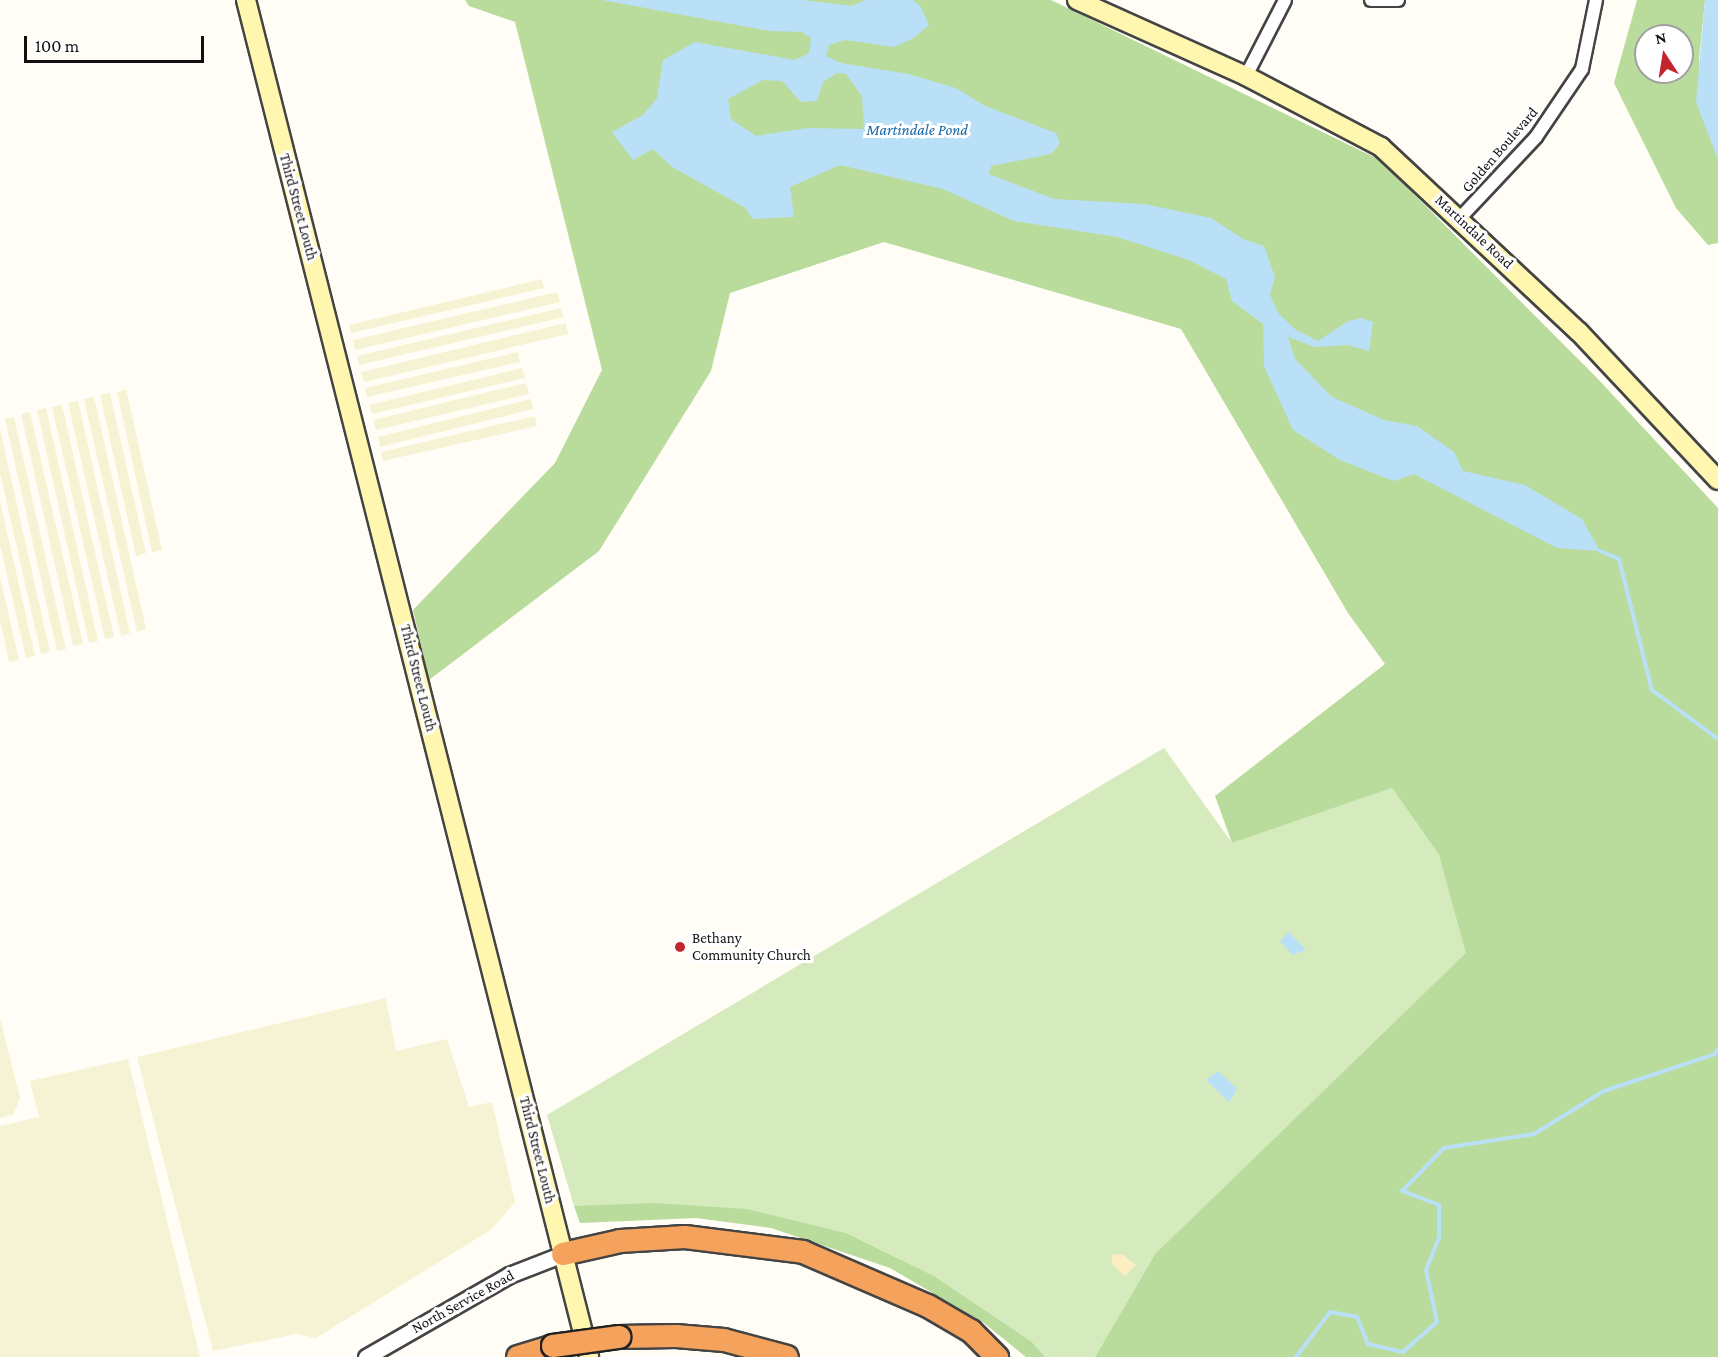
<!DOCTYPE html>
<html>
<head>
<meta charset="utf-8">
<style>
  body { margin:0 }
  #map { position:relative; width:1718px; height:1357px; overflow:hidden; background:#fffdf5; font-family:"Crimson Pro",serif }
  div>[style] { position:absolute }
  .farmland>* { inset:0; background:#f6f3d4 }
  .green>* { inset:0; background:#d5ebbd }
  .forest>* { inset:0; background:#b9dc9c }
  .sand>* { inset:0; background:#fbeec1 }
  .water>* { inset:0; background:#b9e0f7 }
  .stream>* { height:4px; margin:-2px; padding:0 2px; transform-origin:2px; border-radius:2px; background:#b9e0f7 }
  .roads { filter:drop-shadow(2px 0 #444) drop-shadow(-2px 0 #444) drop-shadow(0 2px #444) drop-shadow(0 -2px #444) }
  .minor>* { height:12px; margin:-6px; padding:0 6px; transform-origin:6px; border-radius:6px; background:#fff }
  .tertiary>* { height:15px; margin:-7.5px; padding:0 7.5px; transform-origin:7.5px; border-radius:7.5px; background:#fff }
  .secondary>* { height:18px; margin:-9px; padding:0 9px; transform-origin:9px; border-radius:9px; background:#fff6b0 }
  .motorway>* { height:22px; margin:-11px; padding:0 11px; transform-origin:11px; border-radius:11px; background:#f5a25d }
  .bridges { filter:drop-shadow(2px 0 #222) drop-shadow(-2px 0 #222) drop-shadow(0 2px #222) drop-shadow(0 -2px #222) }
  .motorway-bridge>* { height:22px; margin:-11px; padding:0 11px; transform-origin:11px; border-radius:11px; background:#f5a25d }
  .dots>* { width:16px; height:16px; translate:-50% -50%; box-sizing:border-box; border:3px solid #fff; border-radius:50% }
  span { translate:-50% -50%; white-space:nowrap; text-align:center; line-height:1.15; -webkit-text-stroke:6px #fff; paint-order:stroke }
  .street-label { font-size:15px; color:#111 }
  .poi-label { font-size:15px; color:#111 }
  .left { translate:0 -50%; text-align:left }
  .water-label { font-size:16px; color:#1768a6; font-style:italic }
  .north { position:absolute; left:1634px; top:24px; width:60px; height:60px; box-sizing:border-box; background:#fff; border:2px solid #a0a0a0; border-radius:50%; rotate:348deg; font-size:16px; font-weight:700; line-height:24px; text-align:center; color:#111 }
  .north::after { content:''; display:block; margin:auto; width:21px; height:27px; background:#c4262e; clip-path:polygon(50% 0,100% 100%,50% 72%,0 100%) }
  .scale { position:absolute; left:24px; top:36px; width:180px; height:27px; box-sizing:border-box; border:3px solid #111; border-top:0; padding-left:8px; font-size:18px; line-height:21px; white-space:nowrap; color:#111; -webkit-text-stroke:4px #fff; paint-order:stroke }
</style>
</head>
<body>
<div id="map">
  <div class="farmland">
    <div style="clip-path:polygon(542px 279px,544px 288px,351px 333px,349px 325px)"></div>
    <div style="clip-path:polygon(557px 292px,560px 302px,355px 350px,353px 340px)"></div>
    <div style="clip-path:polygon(561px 308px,564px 317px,359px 365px,357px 356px)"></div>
    <div style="clip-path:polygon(566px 323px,568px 334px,364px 382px,361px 372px)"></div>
    <div style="clip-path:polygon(518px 352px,520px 362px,367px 397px,365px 388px)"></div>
    <div style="clip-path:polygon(522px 368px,525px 378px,372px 414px,369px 405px)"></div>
    <div style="clip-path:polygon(526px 383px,529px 394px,376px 430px,373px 420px)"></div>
    <div style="clip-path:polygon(126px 389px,162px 550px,152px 552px,117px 392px)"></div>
    <div style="clip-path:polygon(110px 393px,146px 553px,136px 556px,100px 395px)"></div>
    <div style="clip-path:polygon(94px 397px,146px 629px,137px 632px,84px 399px)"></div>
    <div style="clip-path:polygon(531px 399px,533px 409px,380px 447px,378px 437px)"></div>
    <div style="clip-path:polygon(78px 401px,130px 633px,121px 636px,68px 403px)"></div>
    <div style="clip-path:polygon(62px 405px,114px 637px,105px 639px,52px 407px)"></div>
    <div style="clip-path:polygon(46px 408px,98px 641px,89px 643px,37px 410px)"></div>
    <div style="clip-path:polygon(30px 412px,83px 644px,73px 646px,21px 414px)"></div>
    <div style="clip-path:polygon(535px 416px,537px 426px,383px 461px,381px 452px)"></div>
    <div style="clip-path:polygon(14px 417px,66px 649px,57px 651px,5px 419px)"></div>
    <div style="clip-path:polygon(0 429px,50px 652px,41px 654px,0 473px)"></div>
    <div style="clip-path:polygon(0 501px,35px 656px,26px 658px,0 545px)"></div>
    <div style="clip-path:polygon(0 577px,19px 660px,9px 662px,0 621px)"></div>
    <div style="clip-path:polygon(386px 998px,396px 1051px,447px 1039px,469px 1107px,492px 1102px,515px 1202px,492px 1229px,316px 1338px,297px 1334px,213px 1351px,137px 1057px)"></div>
    <div style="clip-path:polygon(0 1018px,20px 1098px,13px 1115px,0 1118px)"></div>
    <div style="clip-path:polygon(128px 1059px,200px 1357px,0 1357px,0 1126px,39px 1117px,30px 1081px)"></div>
  </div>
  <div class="green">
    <div style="clip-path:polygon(1164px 748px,1232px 843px,1392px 788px,1439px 855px,1467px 953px,1155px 1254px,1095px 1357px,1045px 1357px,1032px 1342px,934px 1276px,846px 1233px,698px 1206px,574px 1206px,547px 1115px)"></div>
  </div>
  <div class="forest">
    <div style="clip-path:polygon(465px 0,1051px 0,1380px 160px,1597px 378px,1718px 508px,1718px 1357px,1095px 1357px,1155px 1254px,1466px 953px,1439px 855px,1392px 788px,1232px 843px,1215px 796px,1385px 664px,1348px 613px,1181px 329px,884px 242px,730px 293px,711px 371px,599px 551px,429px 680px,413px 610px,555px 463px,602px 370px,515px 22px,469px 6px)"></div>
    <div style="clip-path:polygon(evenodd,1637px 0,1705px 0,1699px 60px,1718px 160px,1718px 243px,1708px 245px,1676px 208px,1614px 83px,1637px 0,1646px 36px,1682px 36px,1682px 72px,1646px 72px,1646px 36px)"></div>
    <div style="clip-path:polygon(655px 1203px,746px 1209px,846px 1233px,934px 1276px,1032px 1342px,1045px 1357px,1026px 1357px,984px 1323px,890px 1268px,771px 1228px,696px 1218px,580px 1223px,574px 1206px)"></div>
  </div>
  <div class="sand">
    <div style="clip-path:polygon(1122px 1254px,1136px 1265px,1125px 1276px,1113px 1265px,1111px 1255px)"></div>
  </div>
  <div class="water">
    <div style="clip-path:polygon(evenodd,602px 0,803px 0,852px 6px,865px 0,913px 0,920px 6px,929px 25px,912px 39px,894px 47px,845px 40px,829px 45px,826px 56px,841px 63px,908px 74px,956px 88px,985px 106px,1056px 133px,1060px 144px,1051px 154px,991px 166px,989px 174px,1054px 199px,1144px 204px,1211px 218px,1243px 239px,1264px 246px,1275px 277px,1270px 295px,1279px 314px,1296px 330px,1318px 341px,1348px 321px,1362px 318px,1373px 322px,1369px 351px,1348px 345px,1315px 347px,1288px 337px,1295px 359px,1332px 397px,1384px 420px,1417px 426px,1454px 452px,1463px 471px,1525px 485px,1582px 519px,1600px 551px,1557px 548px,1414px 474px,1394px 481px,1340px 460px,1293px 430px,1264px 366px,1263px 324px,1232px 301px,1226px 279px,1189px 260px,1117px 237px,1014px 221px,943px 189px,840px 165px,790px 187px,794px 217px,753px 219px,744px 207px,672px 167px,653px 149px,633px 160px,612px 132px,643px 115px,657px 98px,663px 60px,695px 42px,795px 60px,809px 53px,811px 38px,802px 32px,770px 31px,602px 0,837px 73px,846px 74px,862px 96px,864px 129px,807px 128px,756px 136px,731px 119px,728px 99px,763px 80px,782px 81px,801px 102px,817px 101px,823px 82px,837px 73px)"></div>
    <div style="clip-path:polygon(1705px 0,1718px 0,1718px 160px,1696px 102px)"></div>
    <div style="clip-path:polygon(1289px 932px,1306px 950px,1292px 955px,1280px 941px)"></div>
    <div style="clip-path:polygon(1218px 1071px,1237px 1089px,1229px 1102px,1206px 1080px)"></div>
  </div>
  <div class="stream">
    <div style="left:1600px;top:551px;width:21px;rotate:23deg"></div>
    <div style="left:1619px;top:559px;width:135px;rotate:75.9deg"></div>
    <div style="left:1652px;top:690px;width:82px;rotate:36.6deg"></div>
    <div style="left:1296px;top:1357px;width:56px;rotate:-52.9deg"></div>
    <div style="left:1330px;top:1312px;width:27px;rotate:10deg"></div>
    <div style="left:1357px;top:1317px;width:29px;rotate:68deg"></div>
    <div style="left:1368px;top:1344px;width:36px;rotate:13deg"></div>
    <div style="left:1403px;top:1352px;width:45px;rotate:-41.4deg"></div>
    <div style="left:1437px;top:1322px;width:53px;rotate:-101.9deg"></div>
    <div style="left:1426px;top:1270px;width:35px;rotate:-68deg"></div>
    <div style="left:1439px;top:1238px;width:33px;rotate:-90deg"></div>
    <div style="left:1439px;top:1205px;width:40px;rotate:-159deg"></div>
    <div style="left:1402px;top:1191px;width:60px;rotate:-45.7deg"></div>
    <div style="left:1444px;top:1148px;width:91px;rotate:-8.8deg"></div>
    <div style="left:1534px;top:1134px;width:82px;rotate:-31.6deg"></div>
    <div style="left:1604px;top:1091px;width:117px;rotate:-18.4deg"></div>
    <div style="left:1715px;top:1054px;width:6px;rotate:-59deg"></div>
  </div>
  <div class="roads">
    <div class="minor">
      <div style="left:1371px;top:0;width:27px"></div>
      <div style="left:1246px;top:76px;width:85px;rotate:-62.8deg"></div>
      <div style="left:1460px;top:218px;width:111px;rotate:-46.8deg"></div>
      <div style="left:1536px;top:137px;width:82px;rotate:-55.9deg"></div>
      <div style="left:1582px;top:69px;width:70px;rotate:-78.5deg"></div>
    </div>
    <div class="tertiary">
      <div style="left:366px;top:1357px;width:165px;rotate:-29.8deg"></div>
      <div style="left:509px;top:1275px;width:58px;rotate:-21.3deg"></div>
    </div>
    <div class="secondary">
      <div style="left:246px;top:0;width:1400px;rotate:75.81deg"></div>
      <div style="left:1077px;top:0;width:185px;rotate:24.2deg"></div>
      <div style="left:1246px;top:76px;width:153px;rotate:27.7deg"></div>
      <div style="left:1381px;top:147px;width:271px;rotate:43.1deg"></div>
      <div style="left:1579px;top:332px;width:203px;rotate:46.8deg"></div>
    </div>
    <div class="motorway">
      <div style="left:563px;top:1254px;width:58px;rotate:-12.8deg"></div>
      <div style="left:620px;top:1241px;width:65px;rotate:-3.5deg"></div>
      <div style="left:685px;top:1237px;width:119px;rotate:7.2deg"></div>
      <div style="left:803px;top:1252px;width:136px;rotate:23.4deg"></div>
      <div style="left:928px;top:1306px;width:50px;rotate:30.2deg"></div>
      <div style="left:971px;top:1331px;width:37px;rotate:45deg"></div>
      <div style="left:619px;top:1337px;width:57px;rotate:-1deg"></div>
      <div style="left:676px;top:1336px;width:48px;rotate:4.8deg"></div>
      <div style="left:724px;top:1340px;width:65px;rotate:15.1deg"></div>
      <div style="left:518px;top:1357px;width:37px;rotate:-17deg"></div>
    </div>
  </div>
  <div class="bridges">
    <div class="motorway-bridge">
      <div style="left:553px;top:1346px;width:67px;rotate:-7.8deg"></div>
    </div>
  </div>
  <div class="dots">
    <div style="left:680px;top:947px;background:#c4262e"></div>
  </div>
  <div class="street-label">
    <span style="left:1500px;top:150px;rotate:-49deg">Golden Boulevard</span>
    <span style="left:298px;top:207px;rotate:75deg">Third Street Louth</span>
    <span style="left:1474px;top:232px;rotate:43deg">Martindale Road</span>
    <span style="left:418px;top:678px;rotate:76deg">Third Street Louth</span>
    <span style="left:537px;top:1150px;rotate:76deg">Third Street Louth</span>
    <span style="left:463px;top:1302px;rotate:-29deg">North Service Road</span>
  </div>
  <div class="poi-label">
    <span class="left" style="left:692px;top:947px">Bethany<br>Community Church</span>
  </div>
  <div class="water-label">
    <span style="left:917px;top:130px">Martindale Pond</span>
  </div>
  <div class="north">N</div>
  <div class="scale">100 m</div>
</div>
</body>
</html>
